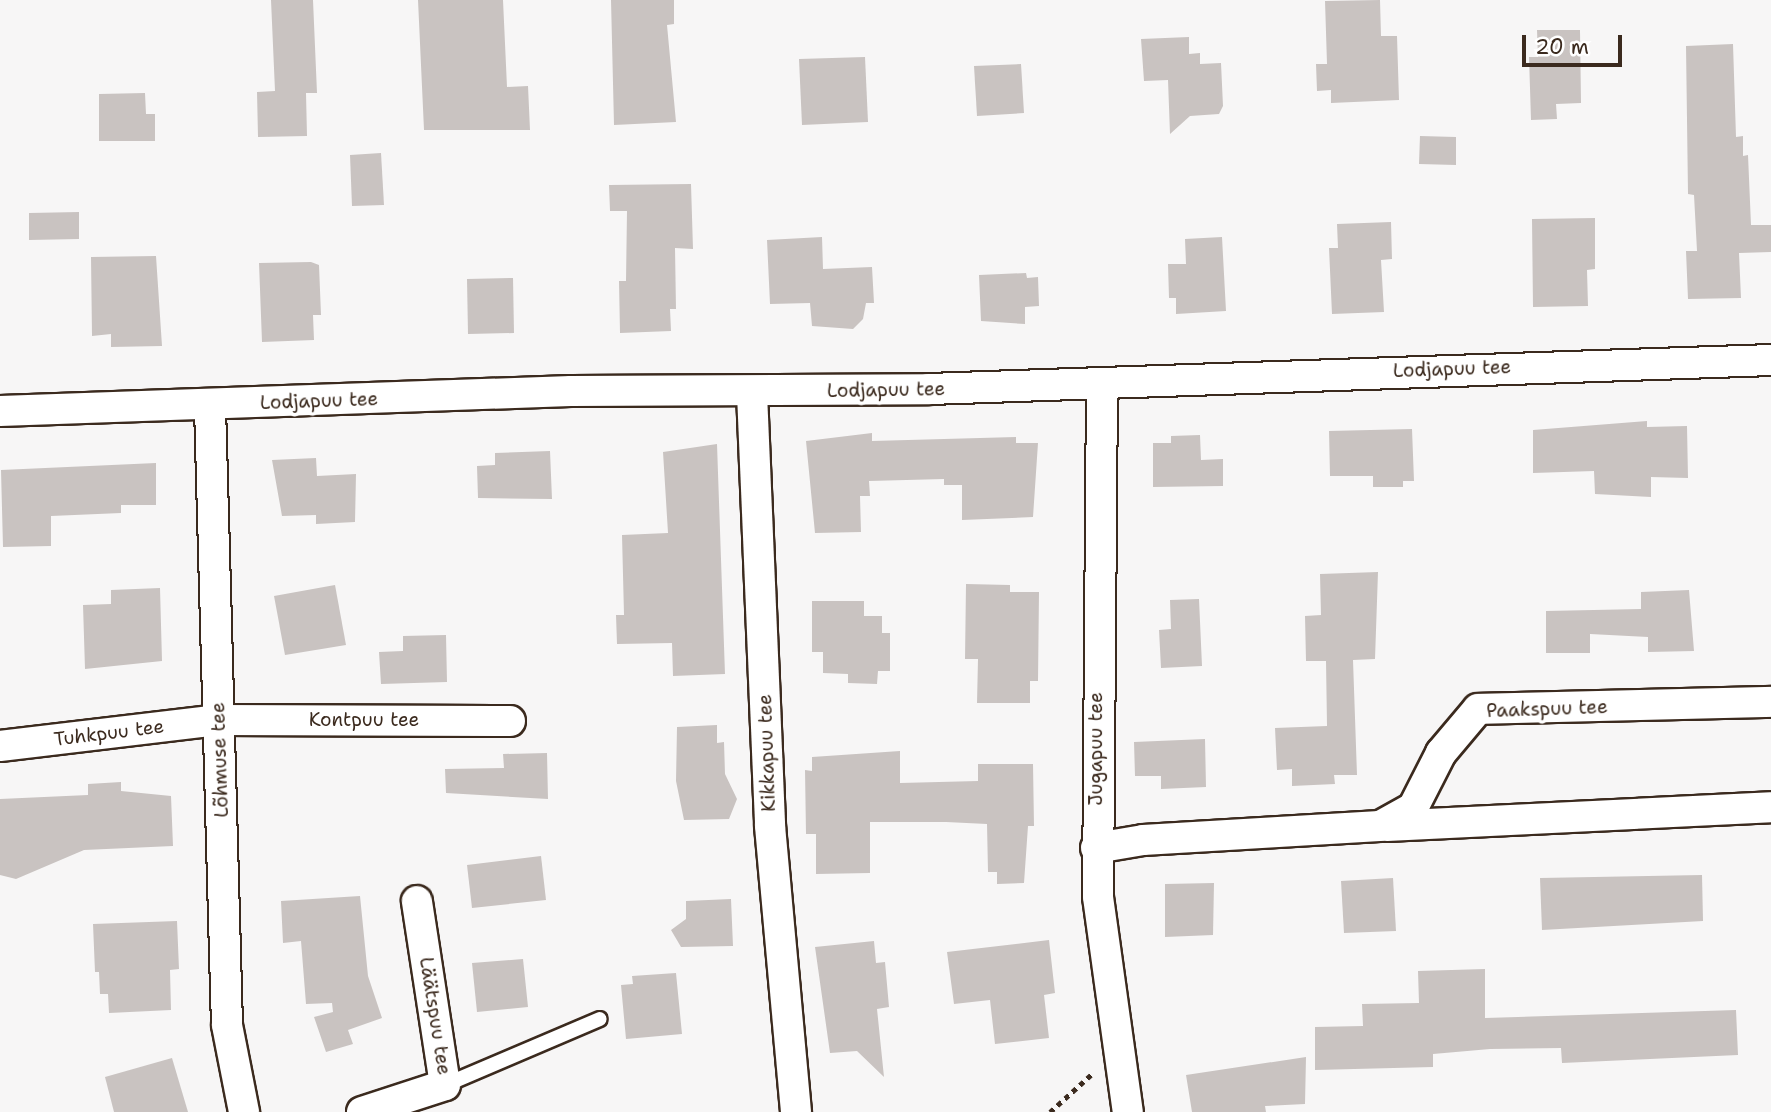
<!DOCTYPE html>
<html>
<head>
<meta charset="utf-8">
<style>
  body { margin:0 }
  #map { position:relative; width:1771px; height:1112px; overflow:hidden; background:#f7f6f6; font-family:"Shantell Sans",sans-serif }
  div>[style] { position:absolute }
  .building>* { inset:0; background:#c9c3c1 }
  .path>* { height:4.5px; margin-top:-2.25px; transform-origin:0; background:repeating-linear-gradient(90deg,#3b2a1e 0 5px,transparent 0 10px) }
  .roads { filter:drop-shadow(2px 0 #3b2a1e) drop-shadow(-2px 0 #3b2a1e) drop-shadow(0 2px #3b2a1e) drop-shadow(0 -2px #3b2a1e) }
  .lane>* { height:14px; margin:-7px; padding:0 7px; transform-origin:7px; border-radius:7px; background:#fff }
  .street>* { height:30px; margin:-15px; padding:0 15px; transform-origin:15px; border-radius:15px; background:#fff }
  span { translate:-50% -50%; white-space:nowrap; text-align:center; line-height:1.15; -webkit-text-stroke:7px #fff; paint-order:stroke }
  .street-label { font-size:19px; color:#3b2a1e }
  .scale { position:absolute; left:1522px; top:35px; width:100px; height:32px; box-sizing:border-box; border:4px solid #3b2a1e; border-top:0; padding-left:9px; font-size:21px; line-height:24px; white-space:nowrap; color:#3b2a1e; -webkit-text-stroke:5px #fff; paint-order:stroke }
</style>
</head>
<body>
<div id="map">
  <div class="building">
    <div style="clip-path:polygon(271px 0,313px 0,317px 93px,306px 93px,307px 136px,258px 137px,257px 92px,275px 91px)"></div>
    <div style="clip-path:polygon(418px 0,503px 0,507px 87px,528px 86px,530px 130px,424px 130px)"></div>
    <div style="clip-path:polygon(611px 0,674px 0,674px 24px,667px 25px,676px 122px,614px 125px)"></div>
    <div style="clip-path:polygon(1380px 0,1381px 36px,1397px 36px,1399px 100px,1331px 103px,1331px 90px,1317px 91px,1316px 64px,1327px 64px,1325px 1px)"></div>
    <div style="clip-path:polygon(1537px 30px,1580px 30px,1581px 103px,1556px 104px,1557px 119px,1531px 120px,1529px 57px,1538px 57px)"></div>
    <div style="clip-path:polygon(1189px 37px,1189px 54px,1200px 53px,1200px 64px,1221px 63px,1223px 106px,1219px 114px,1190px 116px,1170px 134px,1168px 80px,1144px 81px,1141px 39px)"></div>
    <div style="clip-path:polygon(1733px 44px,1736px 137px,1743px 136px,1743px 156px,1748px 155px,1751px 225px,1771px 225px,1771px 252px,1739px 253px,1741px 298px,1688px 299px,1686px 251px,1697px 251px,1694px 195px,1688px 194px,1686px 46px)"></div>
    <div style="clip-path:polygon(865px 57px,868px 122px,802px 125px,799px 59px)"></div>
    <div style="clip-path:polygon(1021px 64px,1024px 113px,977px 116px,974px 66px)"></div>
    <div style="clip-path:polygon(145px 93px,146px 114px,155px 114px,155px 141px,99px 141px,99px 94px)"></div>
    <div style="clip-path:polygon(1420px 136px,1456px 137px,1456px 165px,1419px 164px)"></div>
    <div style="clip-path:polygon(381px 153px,384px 205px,352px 206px,350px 155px)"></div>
    <div style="clip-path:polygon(691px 184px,693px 249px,675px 248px,676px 309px,670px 309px,671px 331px,620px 333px,619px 281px,626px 281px,627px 211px,610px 211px,609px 185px)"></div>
    <div style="clip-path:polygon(79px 212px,79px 239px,29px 240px,29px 213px)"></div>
    <div style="clip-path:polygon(1595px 218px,1595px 269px,1587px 270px,1588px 306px,1533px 307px,1532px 219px)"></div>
    <div style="clip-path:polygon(1391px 222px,1392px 259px,1381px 260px,1384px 312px,1332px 314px,1329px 248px,1338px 248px,1337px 224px)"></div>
    <div style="clip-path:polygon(822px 237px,823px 269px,872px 267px,874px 303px,866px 303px,863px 319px,853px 329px,812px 326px,810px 303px,770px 304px,767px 240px)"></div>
    <div style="clip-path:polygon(1222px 237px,1226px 311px,1176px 314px,1176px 298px,1169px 298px,1168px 264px,1186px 264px,1185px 239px)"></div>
    <div style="clip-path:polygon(156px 256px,162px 346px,111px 347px,111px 334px,92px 336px,91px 257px)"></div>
    <div style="clip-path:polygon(311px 262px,319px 265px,321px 315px,313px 315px,314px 340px,262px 342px,259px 263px)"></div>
    <div style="clip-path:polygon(1026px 273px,1027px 278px,1038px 277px,1039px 306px,1025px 307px,1025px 324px,981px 321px,979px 275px)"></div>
    <div style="clip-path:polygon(513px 278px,514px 333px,468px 334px,467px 279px)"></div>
    <div style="clip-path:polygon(1647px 421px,1647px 427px,1687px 426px,1688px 478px,1651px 477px,1651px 497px,1595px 494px,1594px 471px,1533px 473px,1533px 430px)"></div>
    <div style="clip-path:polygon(1412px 429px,1414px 481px,1403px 481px,1403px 487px,1373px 487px,1373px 476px,1330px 476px,1329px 431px)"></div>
    <div style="clip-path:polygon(872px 433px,872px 441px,1016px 437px,1016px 443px,1038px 443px,1033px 517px,962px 520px,962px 485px,944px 485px,944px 479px,869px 481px,870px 496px,860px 496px,861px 532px,815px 533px,806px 441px)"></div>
    <div style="clip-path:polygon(1200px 435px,1201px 460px,1223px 459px,1223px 486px,1153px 487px,1153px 443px,1171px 443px,1171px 436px)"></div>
    <div style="clip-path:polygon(717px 444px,725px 674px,673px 676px,672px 643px,617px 644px,616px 615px,624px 615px,622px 535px,668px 533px,663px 452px)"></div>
    <div style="clip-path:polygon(550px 451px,552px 499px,478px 498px,477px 466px,495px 465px,495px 453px)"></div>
    <div style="clip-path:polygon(316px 458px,317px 476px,356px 474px,355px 522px,316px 524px,316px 515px,282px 516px,272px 460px)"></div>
    <div style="clip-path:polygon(156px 463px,156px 505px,121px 505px,121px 513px,51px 516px,51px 546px,3px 547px,1px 470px)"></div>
    <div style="clip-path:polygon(1378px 572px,1375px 659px,1353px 660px,1357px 775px,1334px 775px,1335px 784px,1292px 786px,1292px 769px,1277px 770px,1275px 728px,1327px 726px,1326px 661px,1306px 661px,1305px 616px,1321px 615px,1320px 574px)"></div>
    <div style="clip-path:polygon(966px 584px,1010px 585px,1010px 592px,1039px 592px,1038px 681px,1030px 681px,1030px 703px,977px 703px,978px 659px,965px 659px)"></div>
    <div style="clip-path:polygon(335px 585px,346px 645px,285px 655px,274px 596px)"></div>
    <div style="clip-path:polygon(160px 588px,162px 661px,85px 669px,83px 605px,111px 604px,111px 590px)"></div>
    <div style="clip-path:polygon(1689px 590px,1694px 651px,1648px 652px,1648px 637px,1590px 634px,1590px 653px,1546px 653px,1546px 611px,1641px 609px,1641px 592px)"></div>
    <div style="clip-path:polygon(1199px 599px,1202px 666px,1161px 668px,1159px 630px,1171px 629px,1170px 600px)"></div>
    <div style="clip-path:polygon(812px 601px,864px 601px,864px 616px,882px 616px,882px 633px,890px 633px,890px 671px,878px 671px,877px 684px,848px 683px,848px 674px,823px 673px,823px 652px,812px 652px)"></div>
    <div style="clip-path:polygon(446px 635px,447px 682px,381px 684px,379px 652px,403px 651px,403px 636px)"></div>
    <div style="clip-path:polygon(717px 725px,717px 743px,724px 742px,725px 774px,737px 799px,729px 819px,684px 820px,676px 781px,677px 727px)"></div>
    <div style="clip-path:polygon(1205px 739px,1206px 787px,1161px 789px,1161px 776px,1135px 776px,1134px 742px)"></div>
    <div style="clip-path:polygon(900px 751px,900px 783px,978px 781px,978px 764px,1033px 764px,1034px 826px,1028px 826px,1024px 883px,997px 884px,997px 872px,988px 872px,987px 824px,946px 822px,870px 822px,870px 873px,816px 874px,816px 834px,806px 834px,805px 770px,812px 771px,812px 757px)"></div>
    <div style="clip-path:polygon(547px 753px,548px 799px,446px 793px,445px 769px,504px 768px,503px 754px)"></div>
    <div style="clip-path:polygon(121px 782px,121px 791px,171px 796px,173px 846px,84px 850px,16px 879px,0 875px,0 799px,88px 795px,88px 784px)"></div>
    <div style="clip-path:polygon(541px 856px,546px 900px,472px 908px,467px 865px)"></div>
    <div style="clip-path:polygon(1702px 875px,1703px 921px,1542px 930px,1540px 878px)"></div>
    <div style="clip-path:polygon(1393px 878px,1396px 931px,1344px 933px,1341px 881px)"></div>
    <div style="clip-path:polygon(1214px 883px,1213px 935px,1165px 937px,1165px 884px)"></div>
    <div style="clip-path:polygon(360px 896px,368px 976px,382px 1018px,348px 1030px,353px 1044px,326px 1052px,314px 1017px,333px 1012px,332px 1003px,306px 1004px,301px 941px,283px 943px,281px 901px)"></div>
    <div style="clip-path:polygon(731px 899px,733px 946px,681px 947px,671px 930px,686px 919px,686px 901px)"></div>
    <div style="clip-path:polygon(177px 921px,179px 969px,170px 970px,171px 1010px,109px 1013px,108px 994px,100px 994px,99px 972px,95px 972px,93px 924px)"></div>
    <div style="clip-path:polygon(1049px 940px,1055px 993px,1044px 995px,1049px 1038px,995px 1044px,990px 1000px,954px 1004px,947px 952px)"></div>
    <div style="clip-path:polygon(874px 941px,876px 963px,885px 962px,889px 1007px,877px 1009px,884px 1077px,857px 1051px,830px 1053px,815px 947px)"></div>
    <div style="clip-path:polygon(523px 959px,528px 1007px,477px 1012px,472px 963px)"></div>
    <div style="clip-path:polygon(1485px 969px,1485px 1018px,1736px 1010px,1738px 1055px,1562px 1063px,1561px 1048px,1490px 1049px,1433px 1054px,1433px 1067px,1315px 1070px,1315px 1027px,1363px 1026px,1362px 1004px,1419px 1003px,1418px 971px)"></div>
    <div style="clip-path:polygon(676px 973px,682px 1034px,626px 1039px,621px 985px,633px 984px,632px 976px)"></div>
    <div style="clip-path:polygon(1306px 1057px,1305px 1104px,1265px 1106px,1266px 1112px,1192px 1112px,1186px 1075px)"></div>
    <div style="clip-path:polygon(172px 1058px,188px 1112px,114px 1112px,105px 1077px)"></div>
  </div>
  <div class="path">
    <div style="left:1050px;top:1112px;width:58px;rotate:-42.2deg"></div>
  </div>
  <div class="roads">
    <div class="lane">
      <div style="left:445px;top:1085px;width:168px;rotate:-23.1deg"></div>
    </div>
    <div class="street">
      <div style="left:1102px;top:384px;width:513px;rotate:90.45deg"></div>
      <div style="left:1098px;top:897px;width:217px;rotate:82.1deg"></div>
      <div style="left:752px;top:393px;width:433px;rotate:87.6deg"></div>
      <div style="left:770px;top:826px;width:287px;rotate:84.8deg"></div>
      <div style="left:210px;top:406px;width:619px;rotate:88.43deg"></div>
      <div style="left:227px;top:1025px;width:89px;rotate:78.9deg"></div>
      <div style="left:0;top:411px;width:571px;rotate:-2.01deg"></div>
      <div style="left:571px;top:391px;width:358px;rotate:-0.3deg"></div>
      <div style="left:929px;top:389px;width:842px;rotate:-1.97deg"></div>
      <div style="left:0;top:746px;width:221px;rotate:-6.8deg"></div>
      <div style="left:219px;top:720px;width:291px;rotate:0.2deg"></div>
      <div style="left:1387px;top:826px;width:384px;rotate:-2.8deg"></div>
      <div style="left:1096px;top:848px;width:48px;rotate:-9.7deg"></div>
      <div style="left:1143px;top:840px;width:237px;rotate:-3.4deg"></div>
      <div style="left:1380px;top:826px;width:38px;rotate:-29deg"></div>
      <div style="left:1413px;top:808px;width:62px;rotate:-63deg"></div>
      <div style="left:1441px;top:753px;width:57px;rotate:-49.9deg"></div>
      <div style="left:1478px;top:709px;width:293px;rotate:-1.4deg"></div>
      <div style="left:362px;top:1112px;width:87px;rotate:-18deg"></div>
      <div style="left:445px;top:1085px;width:186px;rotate:-98.7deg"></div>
    </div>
  </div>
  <div class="street-label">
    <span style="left:1452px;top:369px;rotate:-2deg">Lodjapuu tee</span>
    <span style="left:886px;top:390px;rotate:-1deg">Lodjapuu tee</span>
    <span style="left:319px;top:401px;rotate:-2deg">Lodjapuu tee</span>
    <span style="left:1547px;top:709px;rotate:-2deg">Paakspuu tee</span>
    <span style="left:364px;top:720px">Kontpuu tee</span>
    <span style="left:109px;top:733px;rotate:-7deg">Tuhkpuu tee</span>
    <span style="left:1096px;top:749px;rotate:-90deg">Jugapuu tee</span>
    <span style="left:767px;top:753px;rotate:-92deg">Kikkapuu tee</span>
    <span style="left:220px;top:760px;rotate:-92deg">Lõhmuse tee</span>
    <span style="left:435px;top:1016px;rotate:81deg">Läätspuu tee</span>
  </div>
  <div class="scale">20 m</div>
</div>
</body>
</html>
